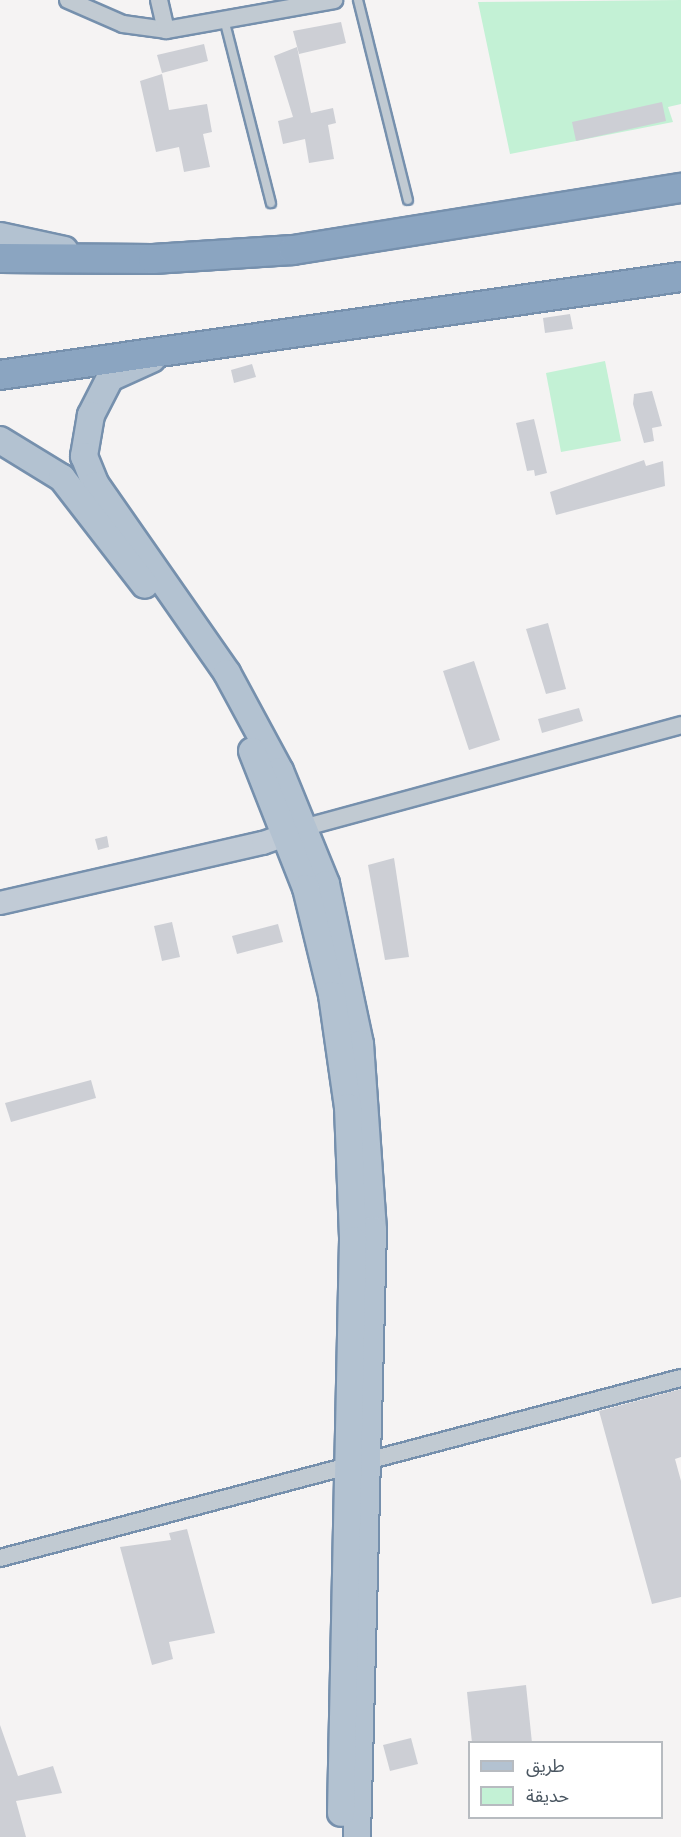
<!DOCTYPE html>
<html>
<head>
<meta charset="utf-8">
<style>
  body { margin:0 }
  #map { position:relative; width:681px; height:1837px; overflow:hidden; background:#f5f3f3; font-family:"Fira Sans","Noto Sans Arabic",sans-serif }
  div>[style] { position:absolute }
  .green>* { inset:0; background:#c3f1d5 }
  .building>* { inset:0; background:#cdcfd5 }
  .roads { filter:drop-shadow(2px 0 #7690ad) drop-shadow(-2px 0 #7690ad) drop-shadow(0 2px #7690ad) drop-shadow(0 -2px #7690ad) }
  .lane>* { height:8px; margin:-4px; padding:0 4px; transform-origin:4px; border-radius:4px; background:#c1cad2 }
  .street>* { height:16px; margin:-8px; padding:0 8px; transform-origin:8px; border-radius:8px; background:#c1cad2 }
  .secondary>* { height:22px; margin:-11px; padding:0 11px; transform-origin:11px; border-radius:11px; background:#c1cbd6 }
  .primary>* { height:26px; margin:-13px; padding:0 13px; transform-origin:13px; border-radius:13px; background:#b3c2d1 }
  .highway>* { height:28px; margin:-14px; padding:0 14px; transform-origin:14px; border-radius:14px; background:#8ba5c1 }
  span { translate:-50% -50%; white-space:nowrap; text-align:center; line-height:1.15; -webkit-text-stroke:5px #fff; paint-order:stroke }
  .legend { position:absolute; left:468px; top:1741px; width:195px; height:78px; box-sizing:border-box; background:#fff; border:2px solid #b7bbc0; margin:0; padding:8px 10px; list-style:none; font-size:18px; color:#4a5661 }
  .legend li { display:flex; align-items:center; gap:12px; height:30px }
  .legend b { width:30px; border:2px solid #b7bbc0 }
</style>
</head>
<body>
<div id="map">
  <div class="green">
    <div style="clip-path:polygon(681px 0,681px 104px,668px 107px,673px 122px,510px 154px,478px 2px)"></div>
    <div style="clip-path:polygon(605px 361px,621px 441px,561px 452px,546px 373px)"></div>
  </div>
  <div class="building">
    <div style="clip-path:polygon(341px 22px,346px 43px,299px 54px,293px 31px)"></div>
    <div style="clip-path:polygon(204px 44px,208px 61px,162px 73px,157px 55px)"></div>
    <div style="clip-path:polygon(297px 47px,311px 113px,333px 108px,336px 123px,328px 125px,334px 159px,309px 163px,305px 139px,283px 144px,278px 121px,293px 117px,274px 56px)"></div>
    <div style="clip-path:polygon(162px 74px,169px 110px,207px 104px,212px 132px,203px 134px,210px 167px,184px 172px,179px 147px,156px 152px,140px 81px)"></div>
    <div style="clip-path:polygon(662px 102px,666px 121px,576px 141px,572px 122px)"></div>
    <div style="clip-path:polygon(570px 314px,573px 329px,545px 333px,543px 318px)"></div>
    <div style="clip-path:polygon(252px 364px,256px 377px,234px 383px,231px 370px)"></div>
    <div style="clip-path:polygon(652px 391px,662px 426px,652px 428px,654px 441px,644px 443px,633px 404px,634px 394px)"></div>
    <div style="clip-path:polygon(534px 419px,547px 473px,535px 476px,534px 470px,527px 471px,516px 423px)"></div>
    <div style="clip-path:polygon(644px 460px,646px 466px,663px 461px,665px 486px,556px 515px,550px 492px)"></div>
    <div style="clip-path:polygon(548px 623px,566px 689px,546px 694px,526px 629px)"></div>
    <div style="clip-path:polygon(474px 661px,500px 740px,469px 750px,443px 671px)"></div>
    <div style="clip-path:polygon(579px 708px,583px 721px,542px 733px,538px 719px)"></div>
    <div style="clip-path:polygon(107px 836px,109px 847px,98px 850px,95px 839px)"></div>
    <div style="clip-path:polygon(394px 858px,409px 957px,385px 960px,368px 865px)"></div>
    <div style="clip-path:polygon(172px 922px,180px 957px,162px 961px,154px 926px)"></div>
    <div style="clip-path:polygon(278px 924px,283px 942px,237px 954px,232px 936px)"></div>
    <div style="clip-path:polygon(91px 1080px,96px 1098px,11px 1122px,5px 1103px)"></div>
    <div style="clip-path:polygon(681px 1389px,681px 1457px,675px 1459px,681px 1481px,681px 1597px,652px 1604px,599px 1411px)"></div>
    <div style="clip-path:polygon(187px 1529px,215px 1633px,169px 1642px,173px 1659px,152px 1665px,120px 1547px,171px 1540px,169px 1533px)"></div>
    <div style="clip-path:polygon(526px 1685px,532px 1743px,472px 1743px,467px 1692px)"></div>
    <div style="clip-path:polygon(0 1725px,18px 1776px,53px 1766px,62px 1793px,16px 1801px,26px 1837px,0 1837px)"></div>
    <div style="clip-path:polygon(411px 1738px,418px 1764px,390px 1771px,383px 1745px)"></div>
  </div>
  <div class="roads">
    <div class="lane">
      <div style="left:358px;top:0;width:206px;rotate:76deg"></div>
      <div style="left:224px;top:19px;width:190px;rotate:75.7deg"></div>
    </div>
    <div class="street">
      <div style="left:68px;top:0;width:60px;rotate:23.6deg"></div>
      <div style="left:123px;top:24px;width:43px;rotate:7.9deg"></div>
      <div style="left:166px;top:30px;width:171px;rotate:-10.1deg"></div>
      <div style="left:159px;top:0;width:31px;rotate:77deg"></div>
      <div style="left:306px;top:827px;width:389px;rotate:-15.2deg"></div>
      <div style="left:0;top:1558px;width:704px;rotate:-14.81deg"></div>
    </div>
    <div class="secondary">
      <div style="left:0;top:903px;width:270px;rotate:-12.9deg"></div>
      <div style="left:263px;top:843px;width:41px;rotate:-19.7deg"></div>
    </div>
    <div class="primary">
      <div style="left:0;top:236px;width:66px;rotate:12.3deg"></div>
      <div style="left:152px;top:359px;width:46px;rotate:155.7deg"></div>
      <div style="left:110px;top:378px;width:42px;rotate:117.2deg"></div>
      <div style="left:91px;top:415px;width:42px;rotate:99.7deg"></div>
      <div style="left:84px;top:456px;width:31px;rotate:68deg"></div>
      <div style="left:96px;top:485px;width:229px;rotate:55.1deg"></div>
      <div style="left:227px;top:673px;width:111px;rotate:61.6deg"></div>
      <div style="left:280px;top:771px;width:122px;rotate:67.8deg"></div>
      <div style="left:326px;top:884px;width:164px;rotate:78deg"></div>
      <div style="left:360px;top:1044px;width:186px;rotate:86deg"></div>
      <div style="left:373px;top:1230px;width:607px;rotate:91.51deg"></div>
      <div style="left:0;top:440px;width:73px;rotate:31.5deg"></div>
      <div style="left:62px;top:478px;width:135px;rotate:52.2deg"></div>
      <div style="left:252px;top:751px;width:147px;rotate:68.5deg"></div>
      <div style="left:306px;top:888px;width:110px;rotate:76.3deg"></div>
      <div style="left:332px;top:995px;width:113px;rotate:81.9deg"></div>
      <div style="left:348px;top:1107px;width:133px;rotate:87.8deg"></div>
      <div style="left:353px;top:1240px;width:573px;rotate:91.2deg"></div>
    </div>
    <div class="highway">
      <div style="left:0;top:258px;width:153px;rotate:0.4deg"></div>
      <div style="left:153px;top:259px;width:140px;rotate:-3.7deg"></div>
      <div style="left:293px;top:250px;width:393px;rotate:-9.1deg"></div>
      <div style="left:0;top:375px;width:688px;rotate:-8.19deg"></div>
    </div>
  </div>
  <ul class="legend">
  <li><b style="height:8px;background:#b3c2d1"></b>طريق</li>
  <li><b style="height:16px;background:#c3f1d5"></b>حديقة</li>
  </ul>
</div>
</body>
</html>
